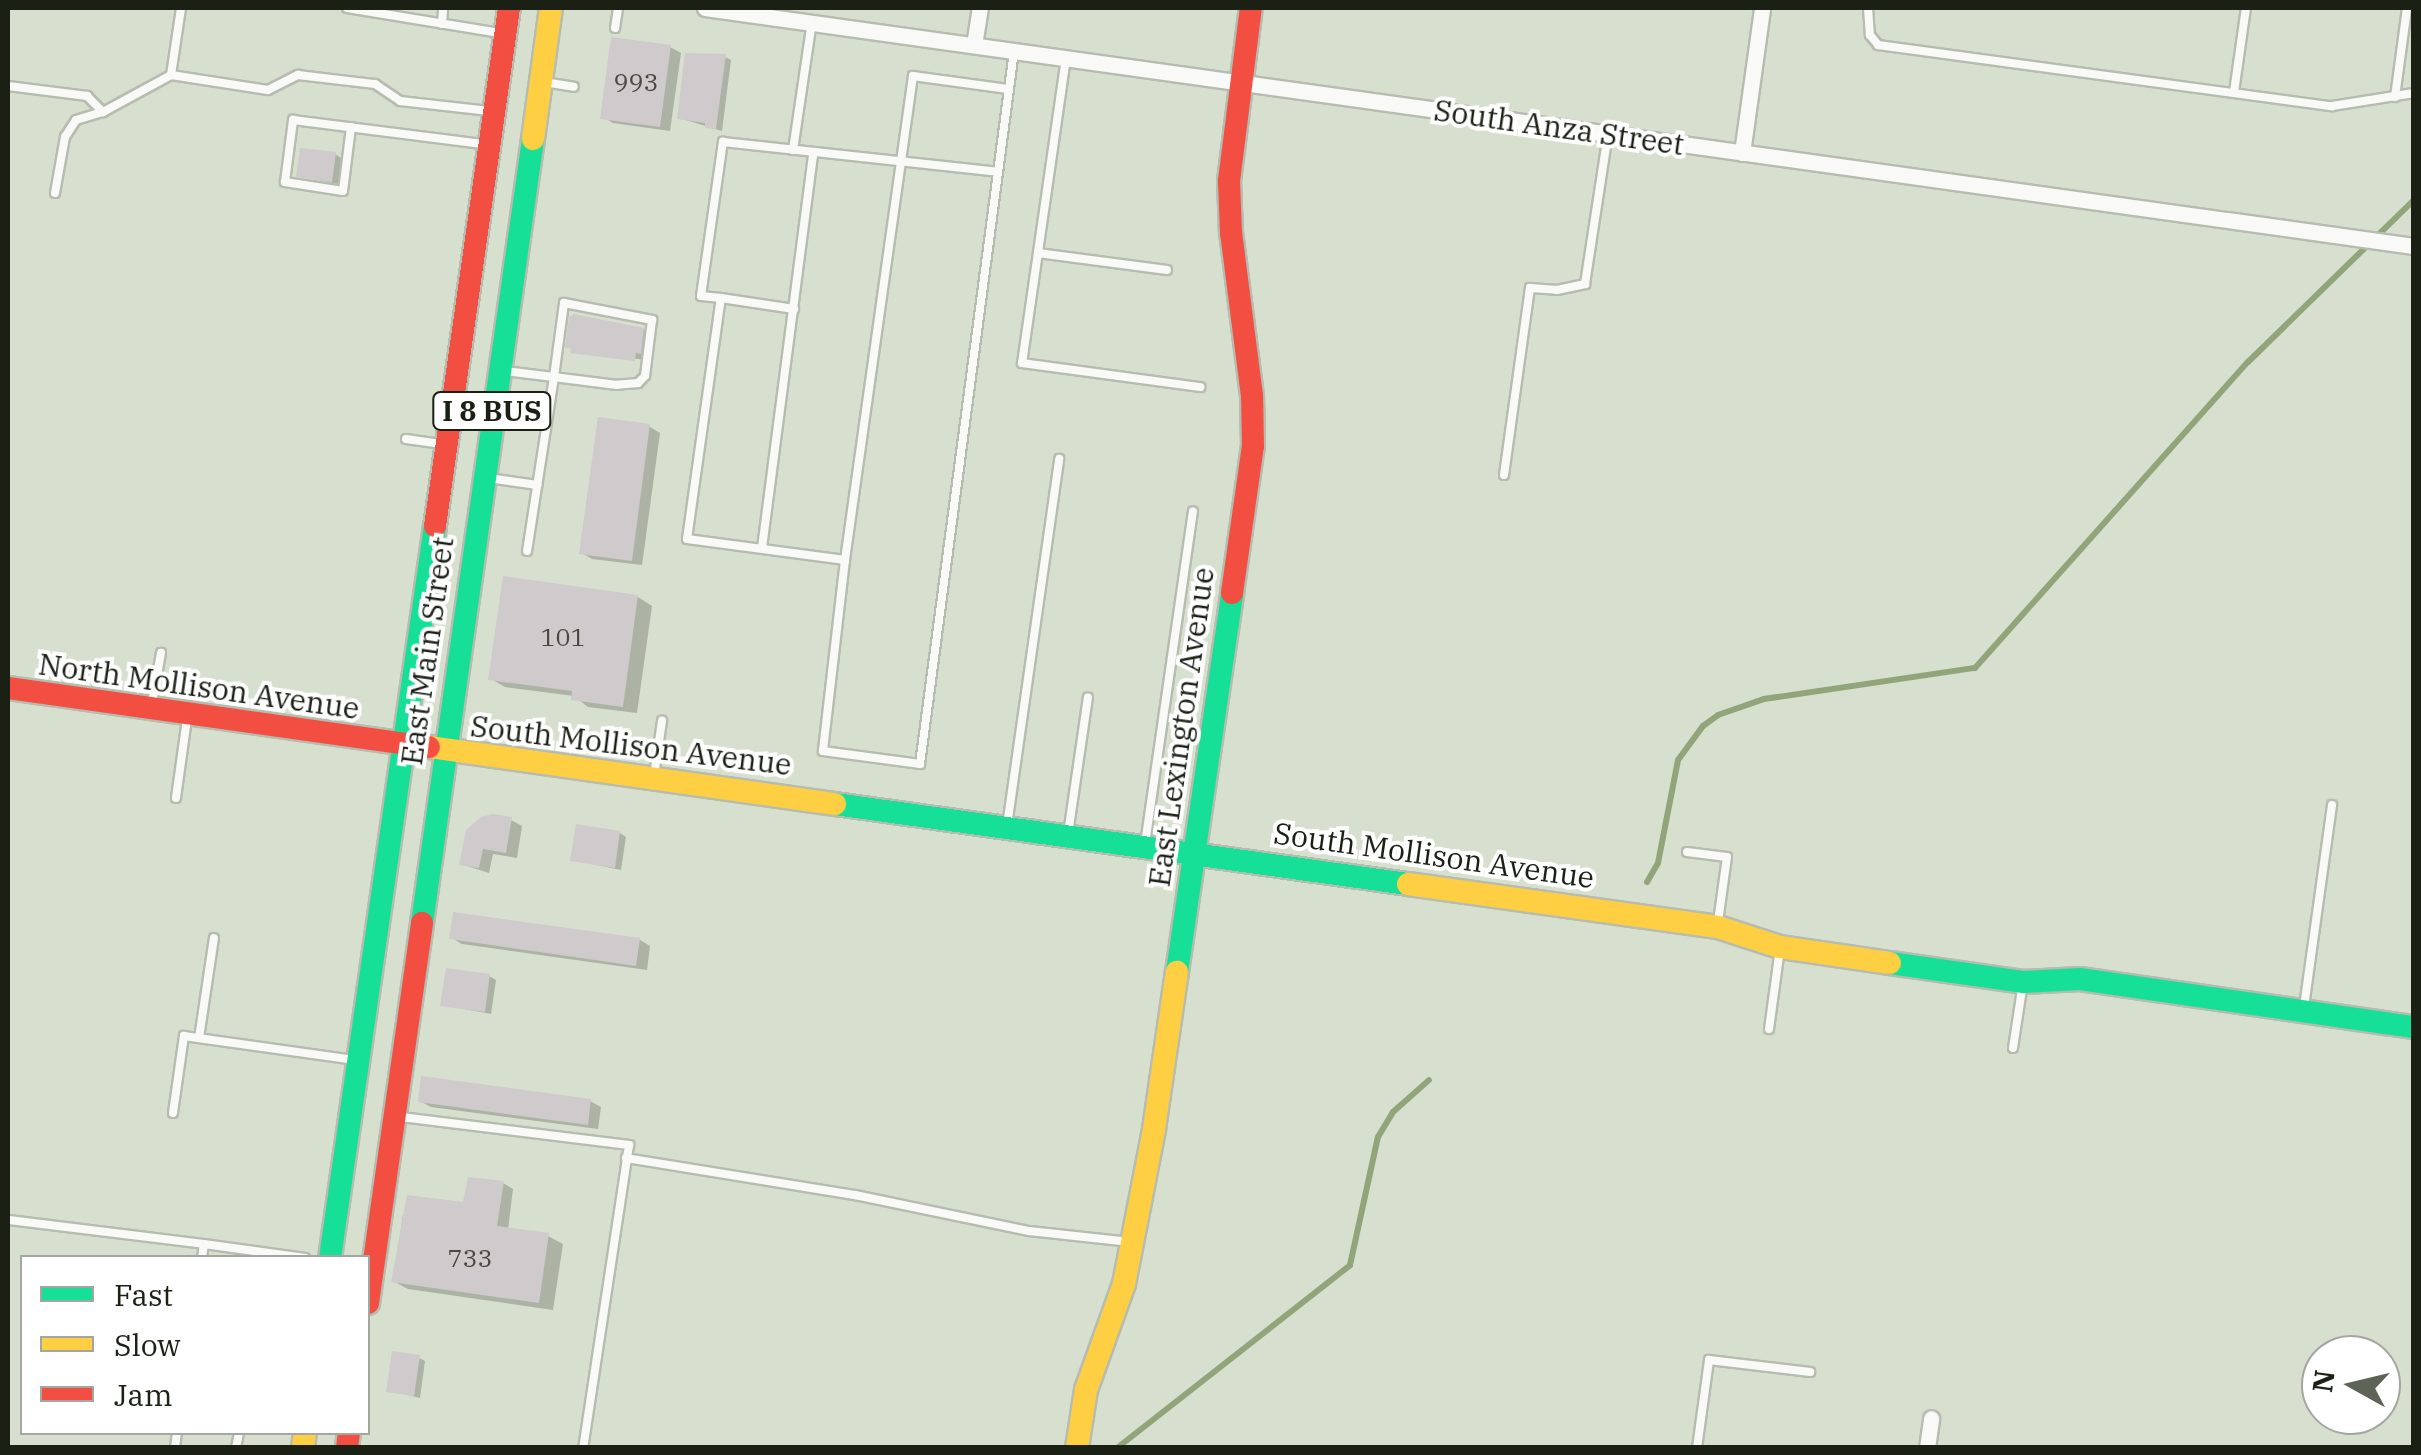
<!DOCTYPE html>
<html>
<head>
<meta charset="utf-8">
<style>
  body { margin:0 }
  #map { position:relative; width:2421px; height:1455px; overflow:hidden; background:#d7dfce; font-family:"IBM Plex Serif",serif }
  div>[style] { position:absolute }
  .shadow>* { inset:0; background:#0003 }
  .stream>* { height:6px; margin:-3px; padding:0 3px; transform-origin:3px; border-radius:3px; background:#92a57a }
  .building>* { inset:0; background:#cfcacb }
  .roads { filter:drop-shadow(2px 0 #b7bcb0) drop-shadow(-2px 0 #b7bcb0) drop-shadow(0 2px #b7bcb0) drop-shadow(0 -2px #b7bcb0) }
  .lane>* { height:8px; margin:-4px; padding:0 4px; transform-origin:4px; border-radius:4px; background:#f9faf8 }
  .street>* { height:15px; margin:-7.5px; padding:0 7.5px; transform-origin:7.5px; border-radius:7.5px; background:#f9faf8 }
  .fast>* { height:22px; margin:-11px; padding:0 11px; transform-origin:11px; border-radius:11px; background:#16e098 }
  .slow>* { height:22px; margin:-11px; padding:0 11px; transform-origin:11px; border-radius:11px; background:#ffcf43 }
  .jam>* { height:22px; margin:-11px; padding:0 11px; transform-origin:11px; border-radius:11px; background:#f24e42 }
  span { translate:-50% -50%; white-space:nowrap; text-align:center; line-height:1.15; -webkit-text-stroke:8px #fff; paint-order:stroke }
  .number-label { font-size:25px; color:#484a42 }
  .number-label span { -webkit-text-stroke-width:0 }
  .shield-label span { padding:2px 8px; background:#fff; border:2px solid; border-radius:8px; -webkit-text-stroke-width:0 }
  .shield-label { font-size:28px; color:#1b2015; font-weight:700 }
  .street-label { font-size:30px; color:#1b2015 }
  .frame { position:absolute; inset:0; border:10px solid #1b2015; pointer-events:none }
  .legend { position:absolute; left:20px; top:1255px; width:350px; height:180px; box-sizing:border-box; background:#fff; border:2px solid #a4a6a1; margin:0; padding:12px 18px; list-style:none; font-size:30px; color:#1b2015 }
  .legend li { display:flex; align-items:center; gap:20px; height:50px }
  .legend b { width:50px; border:2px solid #a4a6a1 }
  .north { position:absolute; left:2301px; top:1335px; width:100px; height:100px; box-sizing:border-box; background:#fff; border:2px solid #a4a6a1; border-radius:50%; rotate:278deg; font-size:28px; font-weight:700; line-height:40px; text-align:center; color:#1b2015 }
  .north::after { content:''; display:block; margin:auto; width:35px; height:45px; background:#5d6356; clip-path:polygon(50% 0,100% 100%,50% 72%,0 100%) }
</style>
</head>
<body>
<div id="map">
  <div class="shadow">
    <div style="clip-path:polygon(670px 47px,681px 53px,670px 131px,613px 123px,603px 117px)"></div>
    <div style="clip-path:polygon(725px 57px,731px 60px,722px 131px,679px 118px)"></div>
    <div style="clip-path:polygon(335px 154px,341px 158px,338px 184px,299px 176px)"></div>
    <div style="clip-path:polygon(644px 330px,654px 336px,651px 358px,646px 360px,575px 351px,579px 355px,568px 346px)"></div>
    <div style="clip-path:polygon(600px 420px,650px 427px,660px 433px,642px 565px,592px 559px,582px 553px)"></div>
    <div style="clip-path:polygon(638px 597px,652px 606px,637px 713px,588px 707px,574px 696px,505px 687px,491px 679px)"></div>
    <div style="clip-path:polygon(511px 820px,522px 826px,517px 858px,493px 854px,489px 873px,461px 864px)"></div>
    <div style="clip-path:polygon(620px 833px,626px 837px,621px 870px,573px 860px)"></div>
    <div style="clip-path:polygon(452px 938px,640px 940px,650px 946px,647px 970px,462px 944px)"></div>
    <div style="clip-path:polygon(489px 976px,496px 980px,491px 1014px,443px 1005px)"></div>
    <div style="clip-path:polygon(420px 1101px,590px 1101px,601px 1107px,598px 1129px,431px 1107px)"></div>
    <div style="clip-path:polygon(503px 1183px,513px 1189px,508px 1230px,548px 1236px,563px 1244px,553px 1310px,408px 1289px,393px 1281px,403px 1215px,465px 1204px)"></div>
    <div style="clip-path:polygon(419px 1358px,425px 1361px,420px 1398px,388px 1390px)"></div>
  </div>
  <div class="stream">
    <div style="left:1647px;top:882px;width:22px;rotate:-60deg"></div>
    <div style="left:1658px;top:863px;width:105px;rotate:-79deg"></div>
    <div style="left:1678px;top:760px;width:42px;rotate:-53.7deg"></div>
    <div style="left:1703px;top:726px;width:19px;rotate:-36deg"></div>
    <div style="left:1718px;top:715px;width:49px;rotate:-19.2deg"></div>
    <div style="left:1764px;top:699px;width:213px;rotate:-8.4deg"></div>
    <div style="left:1975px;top:668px;width:410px;rotate:-48.3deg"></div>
    <div style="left:2248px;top:362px;width:232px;rotate:-44.3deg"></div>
    <div style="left:1117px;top:1448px;width:296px;rotate:-38.1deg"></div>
    <div style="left:1350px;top:1265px;width:131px;rotate:-77.7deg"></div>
    <div style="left:1378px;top:1137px;width:29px;rotate:-59deg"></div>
    <div style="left:1393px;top:1112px;width:48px;rotate:-41.6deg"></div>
  </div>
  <div class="building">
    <div style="clip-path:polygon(611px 37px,671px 45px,660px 127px,600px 119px)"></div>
    <div style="clip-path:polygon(685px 53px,726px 54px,716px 129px,705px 128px,705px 123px,677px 119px)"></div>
    <div style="clip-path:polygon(300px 148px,336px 152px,332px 182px,296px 177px)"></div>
    <div style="clip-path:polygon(574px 314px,644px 328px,641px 354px,636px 353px,635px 361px,570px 353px,571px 348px,565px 348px,569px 317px)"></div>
    <div style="clip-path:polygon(598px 417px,650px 424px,632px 561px,579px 554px)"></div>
    <div style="clip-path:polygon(503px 576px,638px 595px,623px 707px,571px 700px,572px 691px,488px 680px)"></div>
    <div style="clip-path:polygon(493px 814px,512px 817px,506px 853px,483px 849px,479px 868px,459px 865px,466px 830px,481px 817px)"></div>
    <div style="clip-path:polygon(576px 824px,620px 831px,615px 868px,570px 861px)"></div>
    <div style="clip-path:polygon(453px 912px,640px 938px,636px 966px,449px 939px)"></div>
    <div style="clip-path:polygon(446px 968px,490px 974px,485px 1012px,440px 1006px)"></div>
    <div style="clip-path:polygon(421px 1076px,591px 1099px,588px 1125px,418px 1102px)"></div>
    <div style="clip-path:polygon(468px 1177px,504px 1181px,497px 1226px,549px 1233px,539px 1303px,391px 1282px,407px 1195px,463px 1202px)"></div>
    <div style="clip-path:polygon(392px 1351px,420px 1355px,414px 1396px,386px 1392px)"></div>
  </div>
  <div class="roads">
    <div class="lane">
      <div style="left:347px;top:8px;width:155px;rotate:9.3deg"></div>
      <div style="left:1868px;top:8px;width:27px;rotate:86deg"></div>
      <div style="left:1870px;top:35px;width:13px;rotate:51deg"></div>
      <div style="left:1878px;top:45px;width:458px;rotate:7.7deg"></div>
      <div style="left:2332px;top:106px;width:83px;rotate:-9deg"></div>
      <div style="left:442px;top:24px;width:16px;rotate:-86deg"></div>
      <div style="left:615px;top:28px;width:20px;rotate:-81deg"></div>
      <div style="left:1066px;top:58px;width:308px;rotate:98.2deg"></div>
      <div style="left:1022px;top:363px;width:180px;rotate:7.7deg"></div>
      <div style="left:171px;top:75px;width:68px;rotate:-81.5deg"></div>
      <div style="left:544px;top:82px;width:30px;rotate:9deg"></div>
      <div style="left:8px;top:86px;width:80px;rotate:7.2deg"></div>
      <div style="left:87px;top:96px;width:23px;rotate:45deg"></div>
      <div style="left:1008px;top:89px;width:96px;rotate:-172.2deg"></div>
      <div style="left:913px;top:76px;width:489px;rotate:98deg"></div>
      <div style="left:845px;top:560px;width:192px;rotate:96.6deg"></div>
      <div style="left:823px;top:751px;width:98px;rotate:7.6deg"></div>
      <div style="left:920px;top:764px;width:719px;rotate:-82.49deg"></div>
      <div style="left:2234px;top:92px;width:85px;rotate:-81.9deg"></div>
      <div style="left:2395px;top:97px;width:90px;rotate:-82.3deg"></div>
      <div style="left:351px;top:127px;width:64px;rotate:97.1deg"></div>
      <div style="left:343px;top:191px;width:59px;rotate:-171.2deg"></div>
      <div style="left:285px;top:182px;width:63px;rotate:-82.6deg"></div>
      <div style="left:293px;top:120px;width:193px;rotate:7.2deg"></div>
      <div style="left:793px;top:150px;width:129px;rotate:-81.6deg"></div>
      <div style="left:55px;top:193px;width:57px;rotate:-79.9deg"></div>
      <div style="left:65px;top:137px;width:20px;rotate:-57deg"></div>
      <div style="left:76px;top:120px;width:28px;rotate:-17deg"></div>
      <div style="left:103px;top:112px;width:77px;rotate:-28.6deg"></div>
      <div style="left:171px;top:75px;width:98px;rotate:8.8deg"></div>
      <div style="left:268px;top:90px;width:34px;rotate:-27deg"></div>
      <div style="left:298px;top:75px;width:78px;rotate:6.7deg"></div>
      <div style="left:375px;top:84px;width:30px;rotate:34deg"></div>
      <div style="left:400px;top:101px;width:90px;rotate:6.4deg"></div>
      <div style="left:1038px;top:253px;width:130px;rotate:7.5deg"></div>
      <div style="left:721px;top:298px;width:74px;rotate:8.6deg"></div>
      <div style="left:564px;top:303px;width:90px;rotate:10.9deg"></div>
      <div style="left:652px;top:320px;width:56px;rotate:97.1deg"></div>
      <div style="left:645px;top:376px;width:10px;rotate:135deg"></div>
      <div style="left:638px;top:383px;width:21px;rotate:175deg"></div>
      <div style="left:617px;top:385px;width:64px;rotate:-172.8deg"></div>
      <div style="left:554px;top:377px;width:75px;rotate:-82.3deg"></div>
      <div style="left:505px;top:371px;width:49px;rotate:7deg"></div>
      <div style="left:554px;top:377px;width:176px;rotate:98.8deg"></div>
      <div style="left:406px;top:439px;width:35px;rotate:8deg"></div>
      <div style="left:1504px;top:475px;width:189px;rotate:-82.1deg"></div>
      <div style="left:1530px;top:288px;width:27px;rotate:4deg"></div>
      <div style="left:1557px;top:290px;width:29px;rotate:-12deg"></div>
      <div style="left:1585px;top:284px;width:152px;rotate:-81.3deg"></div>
      <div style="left:488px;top:478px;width:50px;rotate:8deg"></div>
      <div style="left:762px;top:548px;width:398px;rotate:-82.6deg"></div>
      <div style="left:845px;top:560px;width:159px;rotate:-172.4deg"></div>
      <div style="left:687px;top:539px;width:243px;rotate:-82deg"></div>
      <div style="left:721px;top:298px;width:20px;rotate:-174deg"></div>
      <div style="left:701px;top:296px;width:156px;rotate:-81.9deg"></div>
      <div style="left:723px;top:142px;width:276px;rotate:6.2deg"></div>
      <div style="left:152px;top:703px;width:51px;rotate:-79.8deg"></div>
      <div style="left:654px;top:776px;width:56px;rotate:-81.7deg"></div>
      <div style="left:176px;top:798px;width:80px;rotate:-82.1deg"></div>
      <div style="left:1007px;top:826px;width:371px;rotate:-81.9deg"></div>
      <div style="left:1068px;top:834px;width:138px;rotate:-81.7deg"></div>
      <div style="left:1145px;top:844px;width:336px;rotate:-81.8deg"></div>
      <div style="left:1687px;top:852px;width:40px;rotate:7.1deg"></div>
      <div style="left:1727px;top:857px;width:66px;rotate:97.9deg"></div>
      <div style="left:2304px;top:1007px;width:204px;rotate:-82.1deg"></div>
      <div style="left:1769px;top:1029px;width:81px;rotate:-82.2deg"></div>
      <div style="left:199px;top:1038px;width:101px;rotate:-81.5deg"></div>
      <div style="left:2013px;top:1048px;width:66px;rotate:-81.3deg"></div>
      <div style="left:173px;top:1113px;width:78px;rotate:-81.9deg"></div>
      <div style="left:184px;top:1036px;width:173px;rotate:8deg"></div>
      <div style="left:401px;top:1117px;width:230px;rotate:7deg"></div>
      <div style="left:629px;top:1145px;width:306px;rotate:98.6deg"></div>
      <div style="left:626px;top:1158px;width:232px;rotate:9.2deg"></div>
      <div style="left:855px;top:1195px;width:178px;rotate:11.7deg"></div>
      <div style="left:1029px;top:1231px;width:102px;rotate:6.2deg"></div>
      <div style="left:9px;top:1220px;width:196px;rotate:7deg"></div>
      <div style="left:202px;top:1258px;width:14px;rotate:-82deg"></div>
      <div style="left:204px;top:1244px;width:102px;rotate:7.9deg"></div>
      <div style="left:175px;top:1448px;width:16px;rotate:-83deg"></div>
      <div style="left:236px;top:1448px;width:16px;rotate:-79deg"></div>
      <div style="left:1697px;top:1448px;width:89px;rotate:-82.2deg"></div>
      <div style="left:1709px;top:1360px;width:102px;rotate:6.8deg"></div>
    </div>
    <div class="street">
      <div style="left:705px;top:8px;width:1725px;rotate:7.93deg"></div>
      <div style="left:974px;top:45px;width:37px;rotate:-81deg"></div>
      <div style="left:1742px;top:153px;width:146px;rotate:-82.1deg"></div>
      <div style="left:1927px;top:1448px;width:30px;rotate:-82deg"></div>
    </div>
    <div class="fast">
      <div style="left:835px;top:804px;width:579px;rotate:7.95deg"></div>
      <div style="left:422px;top:923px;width:792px;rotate:-81.94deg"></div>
      <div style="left:1890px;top:963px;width:134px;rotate:8.1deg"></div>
      <div style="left:2023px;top:982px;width:57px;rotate:-3deg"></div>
      <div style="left:2080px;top:979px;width:337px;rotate:8.2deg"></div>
      <div style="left:1177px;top:972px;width:383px;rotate:-81.7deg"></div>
      <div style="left:330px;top:1258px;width:739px;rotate:-81.84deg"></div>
    </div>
    <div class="slow">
      <div style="left:533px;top:139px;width:132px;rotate:-82.2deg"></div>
      <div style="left:429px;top:747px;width:410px;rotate:8deg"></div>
      <div style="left:1408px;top:884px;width:313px;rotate:7.9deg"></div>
      <div style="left:1718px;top:927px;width:65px;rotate:17.9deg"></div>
      <div style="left:1780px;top:947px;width:111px;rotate:8.3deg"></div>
      <div style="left:303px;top:1448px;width:16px;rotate:-83deg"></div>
      <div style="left:1077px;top:1448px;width:59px;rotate:-81.2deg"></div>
      <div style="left:1086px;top:1390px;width:113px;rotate:-70.3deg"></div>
      <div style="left:1124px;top:1284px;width:158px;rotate:-79deg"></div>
      <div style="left:1154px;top:1129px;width:159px;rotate:-81.7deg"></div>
    </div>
    <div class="jam">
      <div style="left:435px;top:526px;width:523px;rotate:-81.87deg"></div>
      <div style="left:1232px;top:593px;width:148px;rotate:-81.9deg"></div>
      <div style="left:1253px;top:446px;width:50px;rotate:-91.1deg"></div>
      <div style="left:1252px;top:396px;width:164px;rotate:-97.3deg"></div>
      <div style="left:1231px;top:233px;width:52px;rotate:-92.2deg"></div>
      <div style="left:1229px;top:181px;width:174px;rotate:-82.8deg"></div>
      <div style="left:8px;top:688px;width:425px;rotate:8deg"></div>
      <div style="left:368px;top:1303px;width:384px;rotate:-81.9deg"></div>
      <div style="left:347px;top:1448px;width:16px;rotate:-83deg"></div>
    </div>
  </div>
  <div class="number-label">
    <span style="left:636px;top:82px">993</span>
    <span style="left:563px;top:637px">101</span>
    <span style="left:470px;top:1258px">733</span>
  </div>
  <div class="shield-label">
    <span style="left:492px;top:411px">I 8 BUS</span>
  </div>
  <div class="street-label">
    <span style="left:1559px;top:127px;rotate:8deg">South Anza Street</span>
    <span style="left:427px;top:651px;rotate:-82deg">East Main Street</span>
    <span style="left:199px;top:686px;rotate:8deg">North Mollison Avenue</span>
    <span style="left:1181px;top:727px;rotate:-82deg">East Lexington Avenue</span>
    <span style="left:631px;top:745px;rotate:7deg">South Mollison Avenue</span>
    <span style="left:1434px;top:855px;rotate:8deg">South Mollison Avenue</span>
  </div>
  <div class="frame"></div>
  <ul class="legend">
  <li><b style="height:12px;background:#16e098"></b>Fast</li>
  <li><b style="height:12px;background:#ffcf43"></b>Slow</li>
  <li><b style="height:12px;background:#f24e42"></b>Jam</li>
  </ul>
  <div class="north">N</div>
</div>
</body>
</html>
